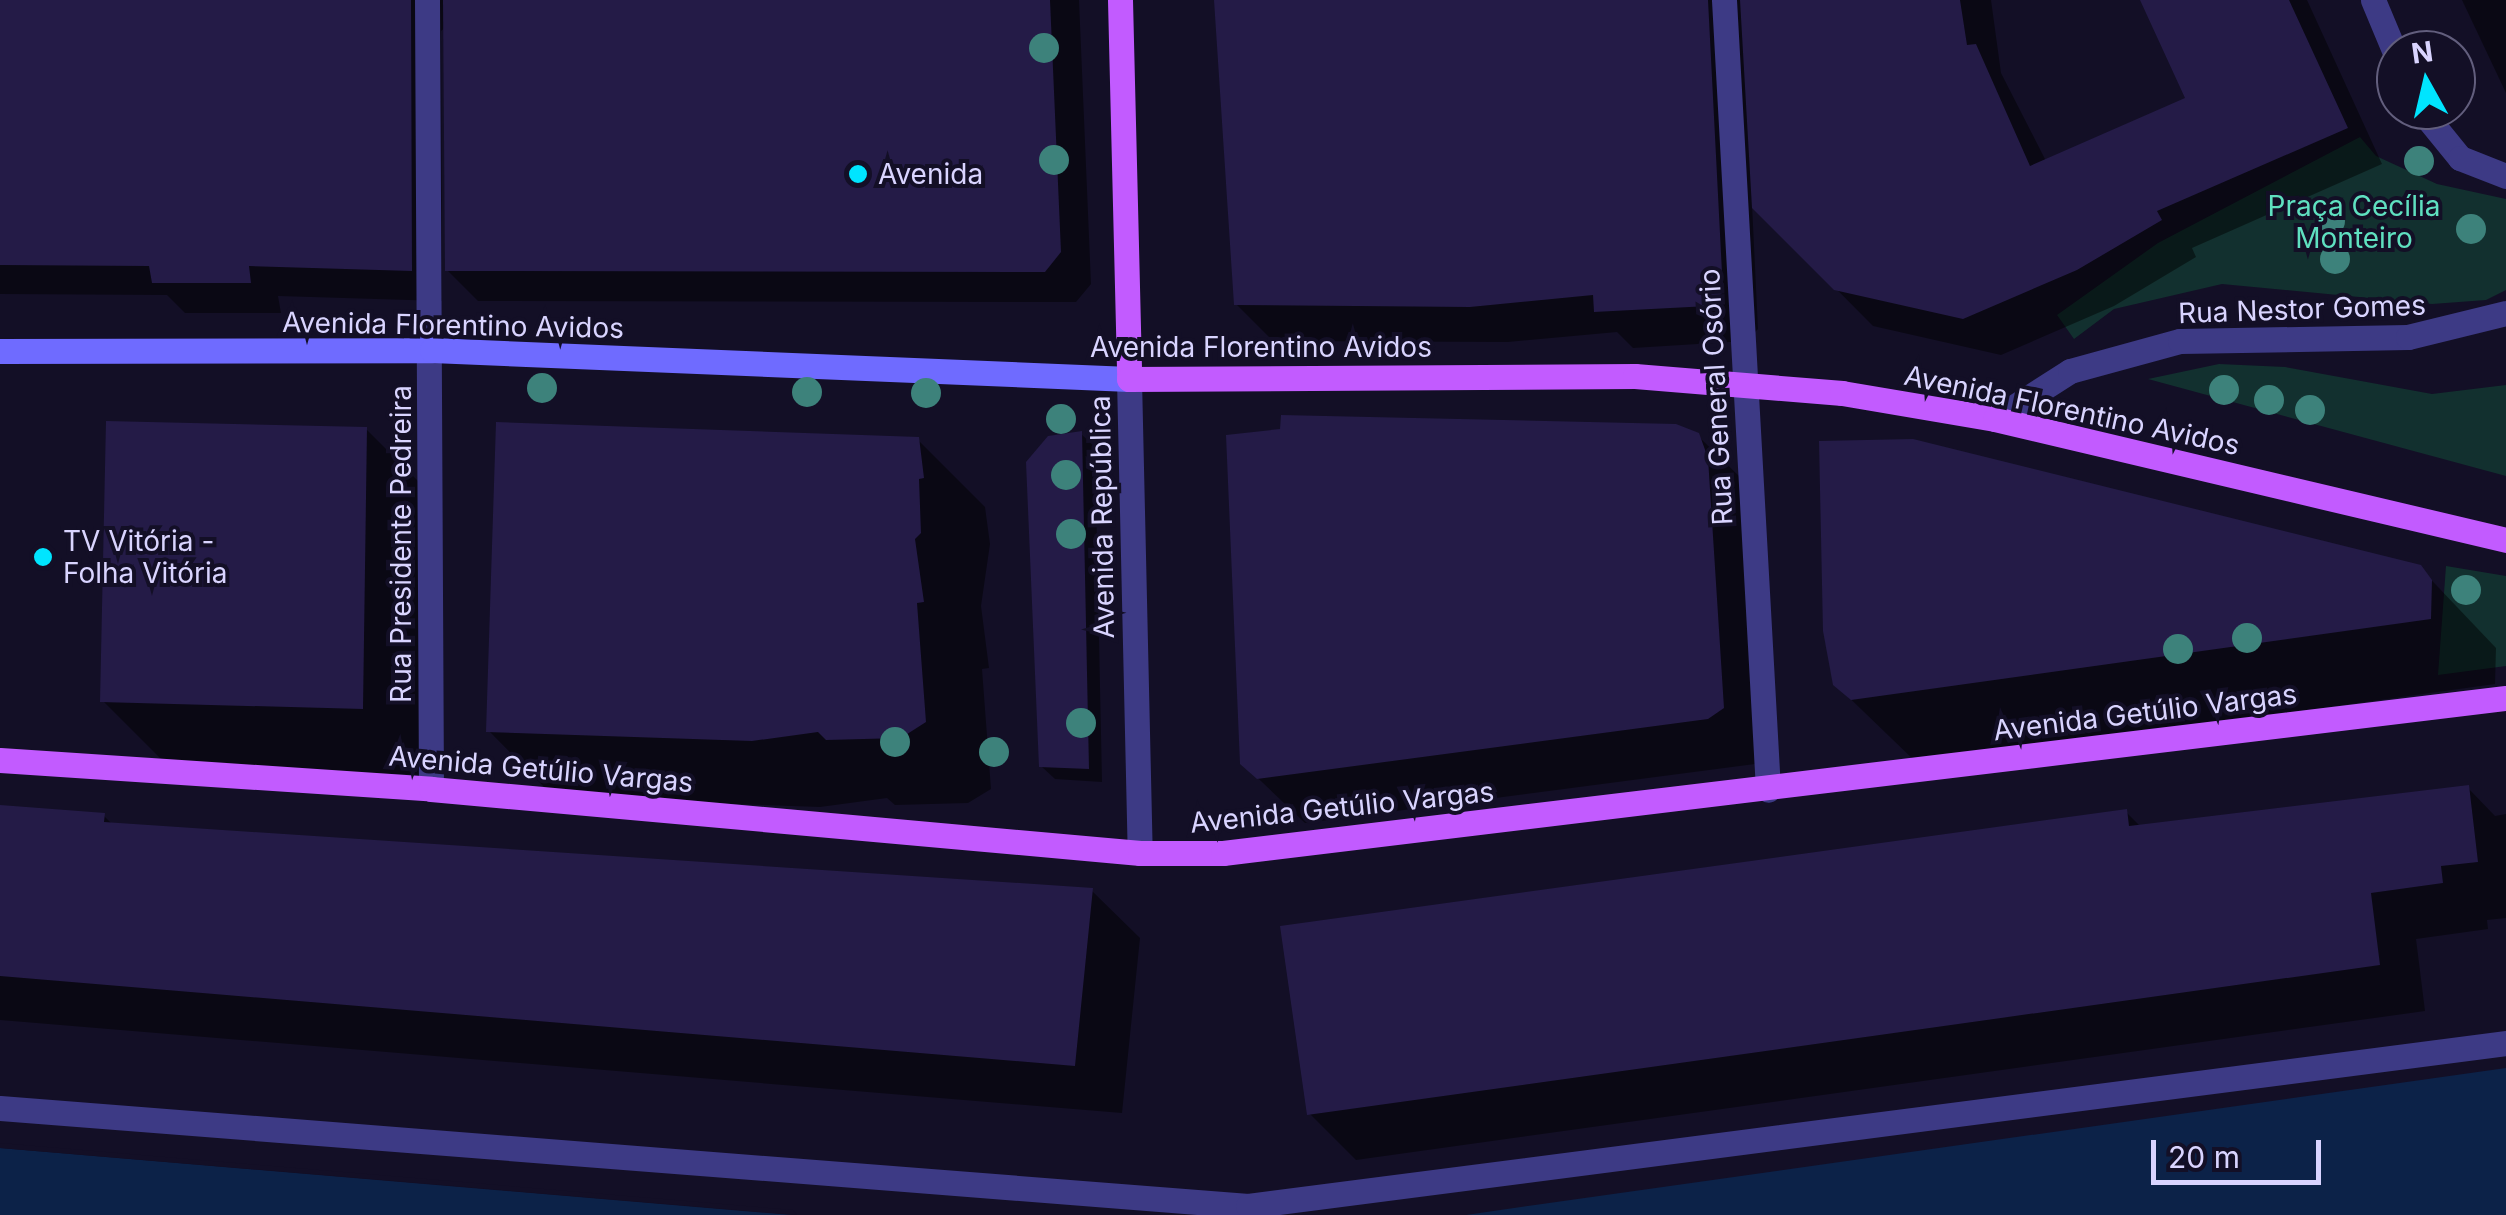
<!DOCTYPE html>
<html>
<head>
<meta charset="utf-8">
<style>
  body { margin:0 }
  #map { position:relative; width:2506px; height:1215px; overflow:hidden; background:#130f26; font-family:Inter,sans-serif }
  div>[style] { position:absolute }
  .green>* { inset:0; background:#12302f }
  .water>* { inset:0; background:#0c2248 }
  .pier>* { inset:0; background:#130f26 }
  .shadow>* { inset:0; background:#0007 }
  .building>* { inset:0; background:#241b47 }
  .service>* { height:25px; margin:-12.5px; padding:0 12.5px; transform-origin:12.5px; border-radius:12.5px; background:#3d3a85 }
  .minor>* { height:25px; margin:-12.5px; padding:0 12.5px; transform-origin:12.5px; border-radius:12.5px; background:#3d3a85 }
  .tertiary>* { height:25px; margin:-12.5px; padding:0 12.5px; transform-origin:12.5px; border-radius:12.5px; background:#3d3a85 }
  .secondary>* { height:25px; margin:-12.5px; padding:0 12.5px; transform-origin:12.5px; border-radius:12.5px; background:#6f6bff }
  .primary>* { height:25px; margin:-12.5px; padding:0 12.5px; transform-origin:12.5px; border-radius:12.5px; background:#c25bff }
  .trees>* { width:30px; height:30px; margin:-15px; border-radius:50%; background:#3d827b }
  .dots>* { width:28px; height:28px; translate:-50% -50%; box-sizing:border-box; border:5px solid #130f26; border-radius:50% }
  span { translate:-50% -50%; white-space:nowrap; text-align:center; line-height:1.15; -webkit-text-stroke:8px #130f26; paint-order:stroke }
  .poi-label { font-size:28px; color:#d9d4ff }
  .left { translate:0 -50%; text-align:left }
  .park-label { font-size:28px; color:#5fe0c0 }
  .street-label { font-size:28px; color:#d9d4ff }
  .north { position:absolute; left:2376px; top:30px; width:100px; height:100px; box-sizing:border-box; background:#130f26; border:2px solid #625e7d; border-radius:50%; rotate:352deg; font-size:28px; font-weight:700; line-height:40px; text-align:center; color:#d9d4ff }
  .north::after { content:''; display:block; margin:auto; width:35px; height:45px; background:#00e5ff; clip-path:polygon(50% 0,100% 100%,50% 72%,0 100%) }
  .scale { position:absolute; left:2151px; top:1140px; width:170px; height:45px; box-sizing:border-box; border:5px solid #d9d4ff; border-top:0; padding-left:12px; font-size:30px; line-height:35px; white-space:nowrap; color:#d9d4ff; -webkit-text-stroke:8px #130f26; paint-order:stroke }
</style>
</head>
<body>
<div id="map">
  <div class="green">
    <div style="clip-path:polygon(2360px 137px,2376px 156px,2437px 184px,2506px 199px,2506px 290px,2486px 300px,2432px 304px,2222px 284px,2114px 309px,2074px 339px,2057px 315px,2158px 243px)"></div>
    <div style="clip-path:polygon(2219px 364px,2285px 367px,2432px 394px,2506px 385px,2506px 476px,2148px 379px)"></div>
    <div style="clip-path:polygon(2446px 566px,2506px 576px,2506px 666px,2438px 675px)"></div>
  </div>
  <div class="water">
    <div style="clip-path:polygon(2506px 1068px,2506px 1215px,1466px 1215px,1535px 1205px)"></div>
    <div style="clip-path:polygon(0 1148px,792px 1215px,0 1215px)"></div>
  </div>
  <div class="pier">
    <div style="clip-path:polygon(0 1143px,793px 1210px,797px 1215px,0 1148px)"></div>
  </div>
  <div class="shadow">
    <div style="clip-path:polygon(0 0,1079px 0,1091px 284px,1076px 302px,478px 301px,447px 270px,446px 27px,441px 31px,442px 301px,278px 296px,281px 313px,185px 313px,167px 295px,0 294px)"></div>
    <div style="clip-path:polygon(1217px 0,1991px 0,2001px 73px,2046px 161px,2189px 99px,2143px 0,2307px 0,2382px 164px,2192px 248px,2196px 257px,2114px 306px,2001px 355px,1873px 326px,1752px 204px,1758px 329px,1746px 341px,1633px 348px,1617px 332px,1508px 342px,1273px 341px,1236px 304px)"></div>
    <div style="clip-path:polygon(2462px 0,2506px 0,2506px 93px)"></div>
    <div style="clip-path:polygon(366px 429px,433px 496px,429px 775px,170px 768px,103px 701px)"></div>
    <div style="clip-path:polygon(1081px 434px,1095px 447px,1102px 782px,1055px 779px,1041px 766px)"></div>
    <div style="clip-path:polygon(1697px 435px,1744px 481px,1755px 764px,1305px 823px,1242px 763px)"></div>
    <div style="clip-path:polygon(918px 440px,985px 507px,990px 544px,981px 606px,989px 668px,982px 669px,991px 789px,968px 803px,895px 805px,887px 798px,820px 807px,555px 798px,489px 731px)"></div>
    <div style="clip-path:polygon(2419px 567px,2496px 648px,2495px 684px,1918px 764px,1835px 684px)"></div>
    <div style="clip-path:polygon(2468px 788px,2495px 816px,2506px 814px,2506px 918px,2487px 920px,2488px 929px,2416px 939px,2425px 1011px,1356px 1160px,1309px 1113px,2126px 812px,2141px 827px)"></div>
    <div style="clip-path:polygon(0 808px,104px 816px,113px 825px,1092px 891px,1140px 938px,1122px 1113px,0 1020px)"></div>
  </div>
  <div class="building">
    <div style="clip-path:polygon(0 0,411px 0,412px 271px,249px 266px,251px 283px,152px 283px,149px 266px,0 265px)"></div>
    <div style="clip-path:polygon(443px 0,1050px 0,1061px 252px,1045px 272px,445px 271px)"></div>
    <div style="clip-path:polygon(1214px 0,1708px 0,1723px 292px,1709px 306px,1594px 312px,1593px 295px,1470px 307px,1234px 305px)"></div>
    <div style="clip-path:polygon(1740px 0,1960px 0,1967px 45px,1976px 44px,2030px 166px,2185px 98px,2140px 0,2289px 0,2348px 128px,2157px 211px,2162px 220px,2077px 270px,1963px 319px,1834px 290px,1752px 208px)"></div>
    <div style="clip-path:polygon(1281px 415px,1676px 424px,1699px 433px,1708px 458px,1724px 708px,1708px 719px,1257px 779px,1240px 764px,1226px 435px,1280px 429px)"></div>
    <div style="clip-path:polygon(106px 421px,367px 427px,363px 709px,100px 702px)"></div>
    <div style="clip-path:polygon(496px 422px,919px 437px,924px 478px,919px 479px,921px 533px,915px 539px,924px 602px,917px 603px,926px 722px,901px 738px,826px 740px,818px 732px,752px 741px,486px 732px)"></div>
    <div style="clip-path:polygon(1082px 431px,1089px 769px,1039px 767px,1026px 462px,1048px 436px)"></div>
    <div style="clip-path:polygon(1913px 439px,2421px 565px,2432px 580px,2431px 619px,1851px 700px,1833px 685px,1823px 631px,1819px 441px)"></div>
    <div style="clip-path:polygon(2469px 785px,2478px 862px,2441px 866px,2443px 883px,2371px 893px,2380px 965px,1307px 1115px,1280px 926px,2127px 809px,2129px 826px)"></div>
    <div style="clip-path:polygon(0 805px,105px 813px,104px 822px,1093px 888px,1075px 1066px,0 976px)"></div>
  </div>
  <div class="service">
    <div style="left:0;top:1108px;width:1252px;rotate:4.49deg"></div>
    <div style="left:1248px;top:1206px;width:1269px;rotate:-7.38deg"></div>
  </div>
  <div class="minor">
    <div style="left:427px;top:0;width:789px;rotate:89.71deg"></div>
    <div style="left:2373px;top:0;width:60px;rotate:67.3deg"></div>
    <div style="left:2421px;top:110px;width:62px;rotate:50.9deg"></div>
    <div style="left:2460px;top:158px;width:49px;rotate:21.4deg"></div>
    <div style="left:1995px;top:419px;width:89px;rotate:-32.6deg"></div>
    <div style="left:2070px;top:371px;width:114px;rotate:-15.3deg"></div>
    <div style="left:2180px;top:341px;width:228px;rotate:-1deg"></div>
    <div style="left:2408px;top:337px;width:101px;rotate:-13.8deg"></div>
  </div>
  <div class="tertiary">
    <div style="left:1724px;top:0;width:791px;rotate:86.81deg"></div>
    <div style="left:1129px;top:379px;width:474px;rotate:88.7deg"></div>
  </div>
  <div class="secondary">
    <div style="left:0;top:351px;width:432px;rotate:-0.1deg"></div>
    <div style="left:432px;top:350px;width:698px;rotate:2.38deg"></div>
  </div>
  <div class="primary">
    <div style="left:1120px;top:0;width:379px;rotate:88.6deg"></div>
    <div style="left:1129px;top:379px;width:506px;rotate:-0.34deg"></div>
    <div style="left:1635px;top:376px;width:208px;rotate:4.7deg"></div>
    <div style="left:1842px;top:393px;width:155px;rotate:9.6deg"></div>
    <div style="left:1995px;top:419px;width:525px;rotate:13.32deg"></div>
    <div style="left:0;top:760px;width:432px;rotate:3.8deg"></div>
    <div style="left:431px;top:789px;width:712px;rotate:5.16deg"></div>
    <div style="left:1140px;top:853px;width:83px"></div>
    <div style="left:1223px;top:853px;width:1292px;rotate:-6.89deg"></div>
  </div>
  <div class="trees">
    <div style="left:1044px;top:48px"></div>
    <div style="left:1054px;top:160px"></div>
    <div style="left:2419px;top:161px"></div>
    <div style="left:2330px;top:221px"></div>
    <div style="left:2471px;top:229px"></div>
    <div style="left:2335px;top:259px"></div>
    <div style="left:542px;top:388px"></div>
    <div style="left:2224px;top:390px"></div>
    <div style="left:807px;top:392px"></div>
    <div style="left:926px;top:393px"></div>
    <div style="left:2269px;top:400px"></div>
    <div style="left:2310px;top:410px"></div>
    <div style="left:1061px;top:419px"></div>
    <div style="left:1066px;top:475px"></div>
    <div style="left:1071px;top:534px"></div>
    <div style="left:2466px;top:590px"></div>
    <div style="left:2247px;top:638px"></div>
    <div style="left:2178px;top:649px"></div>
    <div style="left:1081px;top:723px"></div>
    <div style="left:895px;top:742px"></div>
    <div style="left:994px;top:752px"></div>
  </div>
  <div class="dots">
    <div style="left:858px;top:174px;background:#00e5ff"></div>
    <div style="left:43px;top:557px;background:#00e5ff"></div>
  </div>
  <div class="poi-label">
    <span class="left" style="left:878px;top:174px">Avenida</span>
    <span class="left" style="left:63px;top:557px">TV Vitória -<br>Folha Vitória</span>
  </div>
  <div class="park-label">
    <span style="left:2354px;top:222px">Praça Cecília<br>Monteiro</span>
  </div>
  <div class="street-label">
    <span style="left:2302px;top:309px;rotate:-2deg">Rua Nestor Gomes</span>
    <span style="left:453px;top:325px;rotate:1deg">Avenida Florentino Avidos</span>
    <span style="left:1261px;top:347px">Avenida Florentino Avidos</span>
    <span style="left:1716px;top:397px;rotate:-93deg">Rua General Osório</span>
    <span style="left:2072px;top:410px;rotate:12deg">Avenida Florentino Avidos</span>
    <span style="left:1102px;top:517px;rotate:-91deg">Avenida República</span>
    <span style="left:401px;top:544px;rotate:-90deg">Rua Presidente Pedreira</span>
    <span style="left:2145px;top:712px;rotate:-7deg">Avenida Getúlio Vargas</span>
    <span style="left:541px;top:769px;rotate:5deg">Avenida Getúlio Vargas</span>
    <span style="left:1342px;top:807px;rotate:-6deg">Avenida Getúlio Vargas</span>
  </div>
  <div class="north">N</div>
  <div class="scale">20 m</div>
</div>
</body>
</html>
